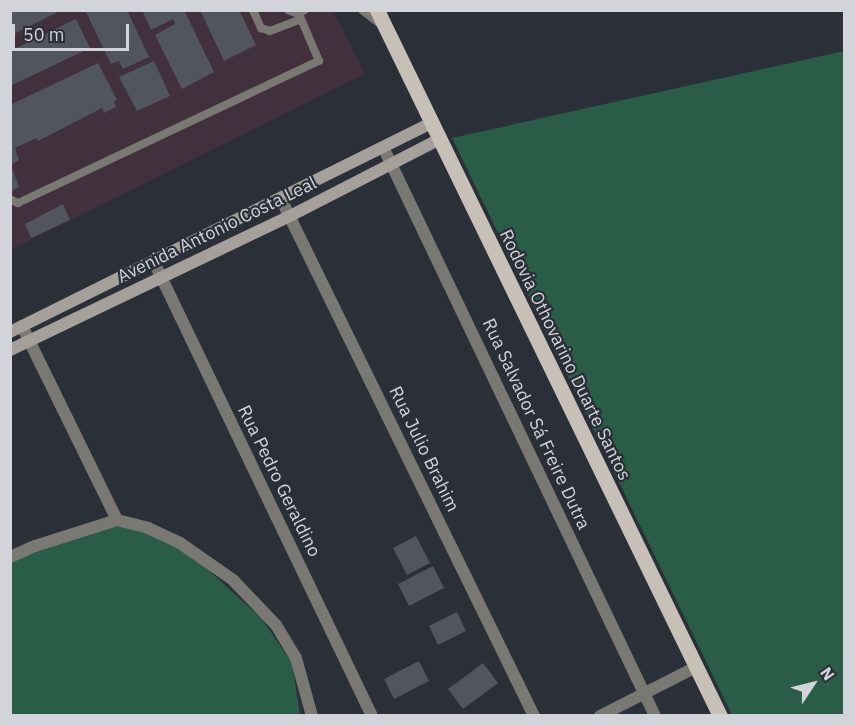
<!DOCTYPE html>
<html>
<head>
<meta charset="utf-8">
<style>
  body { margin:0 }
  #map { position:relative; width:855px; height:726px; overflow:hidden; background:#2b2f38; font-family:"IBM Plex Sans",sans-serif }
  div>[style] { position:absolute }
  .medical>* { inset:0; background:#41313d }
  .green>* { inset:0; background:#2a5d47 }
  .building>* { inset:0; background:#50555e }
  .lane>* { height:8px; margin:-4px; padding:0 4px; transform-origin:4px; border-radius:4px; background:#7a7873 }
  .street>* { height:12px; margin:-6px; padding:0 6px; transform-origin:6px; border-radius:6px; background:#7a7873 }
  .secondary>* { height:12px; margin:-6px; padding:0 6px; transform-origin:6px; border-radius:6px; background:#a5a09a }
  .primary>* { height:15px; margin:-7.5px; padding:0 7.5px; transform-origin:7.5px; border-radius:7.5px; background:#c6c0b7 }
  span { translate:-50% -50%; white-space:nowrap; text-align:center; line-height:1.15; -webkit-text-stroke:4.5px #2b2f38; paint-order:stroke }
  .street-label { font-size:18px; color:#d2d4da }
  .frame { position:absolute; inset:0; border:12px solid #d2d4da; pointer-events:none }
  .north { position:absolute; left:783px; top:654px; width:60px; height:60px; -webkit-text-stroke:4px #2b2f38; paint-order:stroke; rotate:55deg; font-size:16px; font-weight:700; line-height:24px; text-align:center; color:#d2d4da }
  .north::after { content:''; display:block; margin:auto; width:21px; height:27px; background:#d2d4da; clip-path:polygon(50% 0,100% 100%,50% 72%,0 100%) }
  .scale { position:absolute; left:12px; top:24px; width:117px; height:27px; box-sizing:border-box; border:3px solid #d2d4da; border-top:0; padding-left:8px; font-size:18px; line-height:21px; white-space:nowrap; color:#d2d4da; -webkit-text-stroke:4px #2b2f38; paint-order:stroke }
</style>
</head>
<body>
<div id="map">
  <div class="medical">
    <div style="clip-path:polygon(11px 11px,333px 11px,365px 74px,12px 249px)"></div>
  </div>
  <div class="green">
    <div style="clip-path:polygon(844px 51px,844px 715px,732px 715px,452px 138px)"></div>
    <div style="clip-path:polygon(118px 524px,147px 530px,193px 556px,262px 619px,292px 663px,300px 715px,11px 715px,10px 561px)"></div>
  </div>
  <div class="building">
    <div style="clip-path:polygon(10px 10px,62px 10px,10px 36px)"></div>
    <div style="clip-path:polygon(85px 10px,127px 10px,149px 57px,123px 69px,119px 61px,111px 64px)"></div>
    <div style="clip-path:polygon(142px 10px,184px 10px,214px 72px,182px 89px,155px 35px,175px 24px,173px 19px,151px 30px)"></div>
    <div style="clip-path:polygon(200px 10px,239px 10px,256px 45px,224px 61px)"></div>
    <div style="clip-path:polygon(76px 19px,90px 48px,10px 86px,10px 51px)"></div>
    <div style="clip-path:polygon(154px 61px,170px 96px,137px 111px,119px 77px)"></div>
    <div style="clip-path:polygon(98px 63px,117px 100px,114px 101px,116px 107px,104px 113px,102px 108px,38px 141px,36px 138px,15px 148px,19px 160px,11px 165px,19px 187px,12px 191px,10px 188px,10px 105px)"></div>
    <div style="clip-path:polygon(63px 204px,70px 220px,31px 238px,25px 224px)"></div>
    <div style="clip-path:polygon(416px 536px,430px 563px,407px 575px,393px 548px)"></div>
    <div style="clip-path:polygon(433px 566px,444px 588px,409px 606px,398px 584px)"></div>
    <div style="clip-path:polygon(457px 612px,466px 631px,438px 645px,429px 626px)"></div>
    <div style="clip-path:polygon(419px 661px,429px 681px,394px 699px,384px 679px)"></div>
    <div style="clip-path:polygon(483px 663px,498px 683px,463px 709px,448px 689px)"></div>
  </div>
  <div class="lane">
    <div style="left:253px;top:10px;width:20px;rotate:66deg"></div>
    <div style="left:261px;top:28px;width:9px;rotate:18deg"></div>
    <div style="left:270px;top:31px;width:33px;rotate:-21deg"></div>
    <div style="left:288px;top:10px;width:11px;rotate:22deg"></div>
    <div style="left:298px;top:14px;width:8px;rotate:-30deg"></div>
    <div style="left:362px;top:10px;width:23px;rotate:38deg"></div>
    <div style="left:10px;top:199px;width:9px;rotate:27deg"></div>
    <div style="left:18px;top:203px;width:333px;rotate:-25.3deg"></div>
    <div style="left:319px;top:61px;width:51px;rotate:-113.1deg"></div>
  </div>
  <div class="street">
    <div style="left:384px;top:149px;width:628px;rotate:64.45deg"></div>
    <div style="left:281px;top:199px;width:576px;rotate:63.92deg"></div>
    <div style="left:154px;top:262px;width:504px;rotate:64.35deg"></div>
    <div style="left:22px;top:326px;width:216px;rotate:63.9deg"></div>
    <div style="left:117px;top:520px;width:32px;rotate:14deg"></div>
    <div style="left:148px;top:528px;width:35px;rotate:25deg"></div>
    <div style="left:180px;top:543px;width:65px;rotate:34.9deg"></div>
    <div style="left:233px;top:580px;width:62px;rotate:46.3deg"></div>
    <div style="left:276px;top:625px;width:39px;rotate:59deg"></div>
    <div style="left:296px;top:658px;width:60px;rotate:74.6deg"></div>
    <div style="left:10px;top:557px;width:27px;rotate:-24deg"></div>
    <div style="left:35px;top:546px;width:86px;rotate:-17.6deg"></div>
    <div style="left:600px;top:716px;width:108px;rotate:-27deg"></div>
  </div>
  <div class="secondary">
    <div style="left:10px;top:332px;width:470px;rotate:-26.4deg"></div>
    <div style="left:10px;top:350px;width:310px;rotate:-25.6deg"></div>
    <div style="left:290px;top:216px;width:166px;rotate:-27.2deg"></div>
  </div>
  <div class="primary">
    <div style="left:377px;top:10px;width:785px;rotate:64.09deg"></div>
  </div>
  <div class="street-label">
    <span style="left:217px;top:230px;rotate:-26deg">Avenida Antonio Costa Leal</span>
    <span style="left:565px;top:355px;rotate:64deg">Rodovia Othovarino Duarte Santos</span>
    <span style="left:536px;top:424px;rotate:65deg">Rua Salvador Sá Freire Dutra</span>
    <span style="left:424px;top:449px;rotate:64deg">Rua Julio Brahim</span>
    <span style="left:279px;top:481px;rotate:64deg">Rua Pedro Geraldino</span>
  </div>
  <div class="frame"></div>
  <div class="north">N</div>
  <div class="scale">50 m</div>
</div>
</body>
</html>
